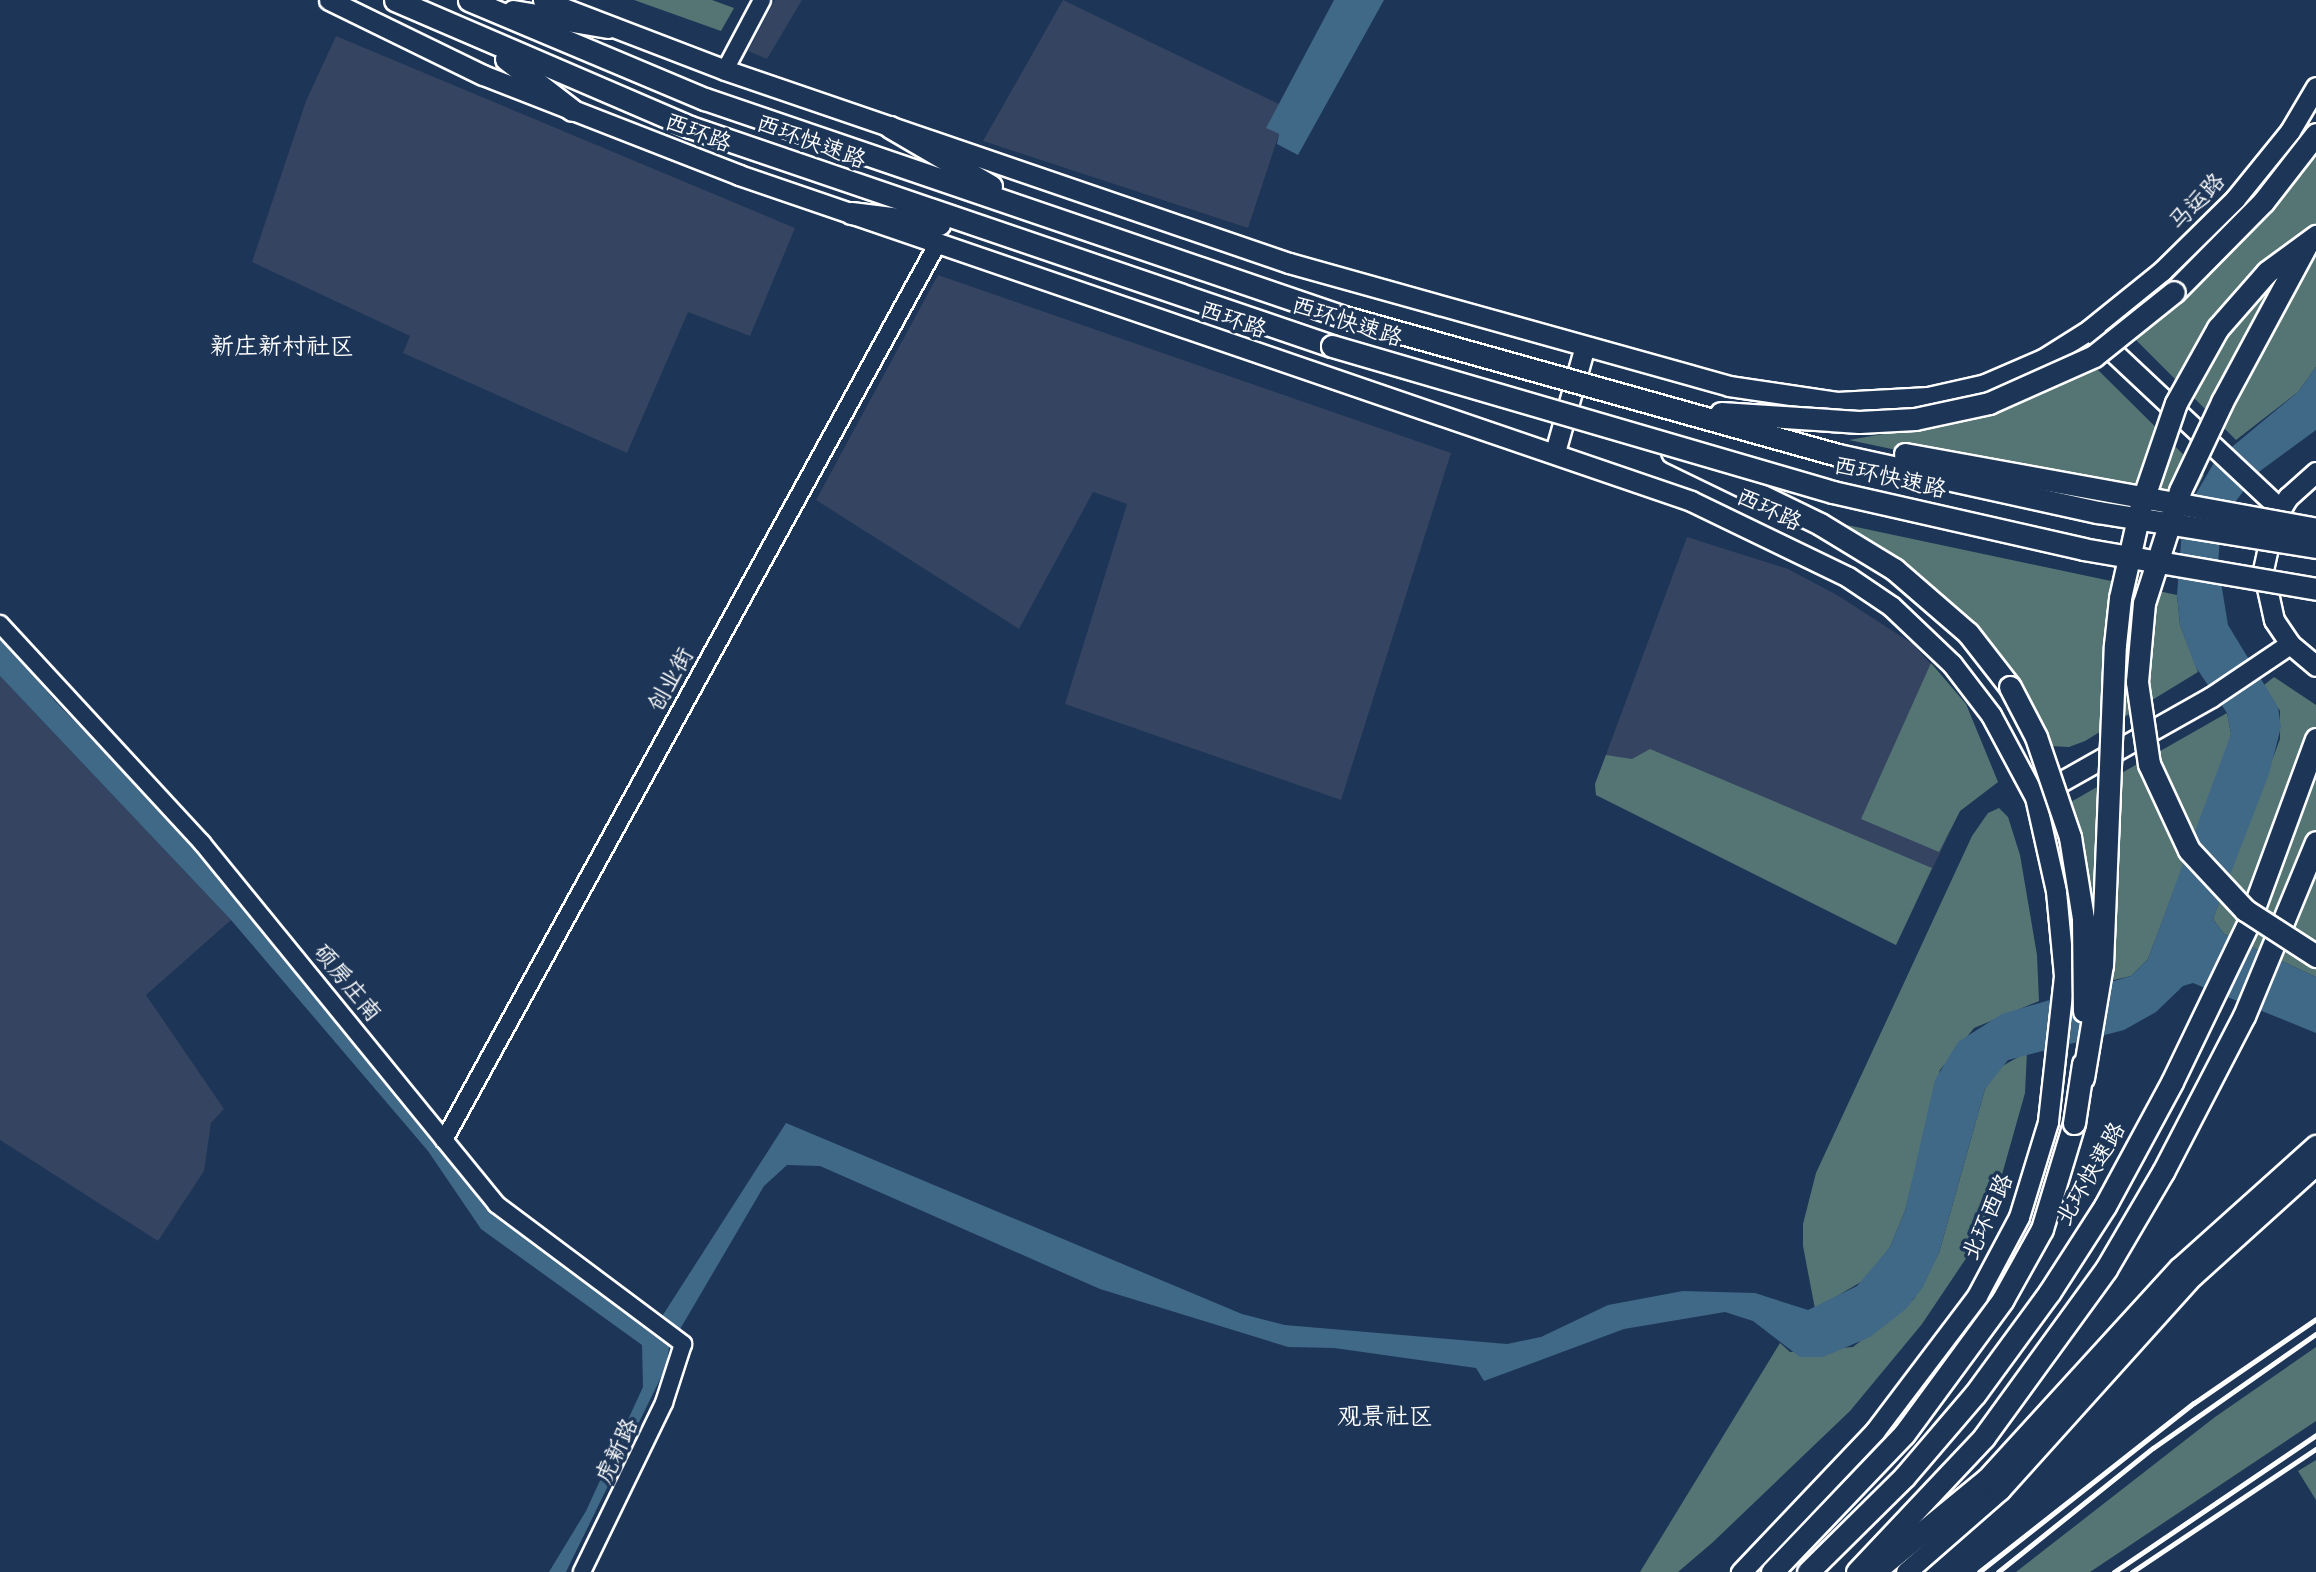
<!DOCTYPE html>
<html>
<head>
<meta charset="utf-8">
<style>
  body { margin:0 }
  #map { position:relative; width:2316px; height:1572px; overflow:hidden; background:#1d3557; font-family:Sriracha,"LXGW WenKai TC",sans-serif }
  div>[style] { position:absolute }
  .built>* { inset:0; background:#344461 }
  .green>* { inset:0; background:#557574 }
  .water>* { inset:0; background:#406887 }
  .roads { filter:drop-shadow(2px 0 #fff) drop-shadow(-2px 0 #fff) drop-shadow(0 2px #fff) drop-shadow(0 -2px #fff) }
  .tertiary>* { height:16px; margin:-8px; padding:0 8px; transform-origin:8px; border-radius:8px; background:#1d3557 }
  .primary>* { height:19px; margin:-9.5px; padding:0 9.5px; transform-origin:9.5px; border-radius:9.5px; background:#1d3557 }
  .trunk>* { height:21px; margin:-10.5px; padding:0 10.5px; transform-origin:10.5px; border-radius:10.5px; background:#1d3557 }
  .rail>* { height:4.5px; margin:-2.25px; padding:0 2.25px; transform-origin:2.25px; border-radius:2.25px; background:#fff }
  .bridges { filter:drop-shadow(2px 0 #fff) drop-shadow(-2px 0 #fff) drop-shadow(0 2px #fff) drop-shadow(0 -2px #fff) }
  .trunk-bridge>* { height:21px; margin:-10.5px; padding:0 10.5px; transform-origin:10.5px; border-radius:10.5px; background:#1d3557 }
  span { translate:-50% -50%; white-space:nowrap; text-align:center; line-height:1.15; -webkit-text-stroke:7px #1d3557; paint-order:stroke }
  .street-label { font-size:23px; color:#fff }
  .neighbourhood-label { font-size:24px; color:#fff }
</style>
</head>
<body>
<div id="map">
  <div class="built">
    <div style="clip-path:polygon(775px 0,802px 0,767px 59px,748px 51px)"></div>
    <div style="clip-path:polygon(1063px 0,1279px 104px,1267px 127px,1279px 134px,1248px 228px,983px 141px)"></div>
    <div style="clip-path:polygon(336px 36px,795px 228px,750px 336px,688px 312px,627px 453px,403px 353px,410px 336px,252px 262px,306px 101px)"></div>
    <div style="clip-path:polygon(938px 275px,1451px 453px,1341px 800px,1065px 704px,1127px 504px,1093px 492px,1019px 629px,816px 500px)"></div>
    <div style="clip-path:polygon(1687px 537px,1788px 569px,1837px 595px,1913px 644px,1966px 704px,1998px 782px,1960px 811px,1896px 945px,1596px 795px,1595px 784px)"></div>
    <div style="clip-path:polygon(0 676px,231px 920px,146px 995px,224px 1109px,211px 1123px,204px 1171px,158px 1241px,0 1140px)"></div>
  </div>
  <div class="green">
    <div style="clip-path:polygon(634px 0,712px 0,734px 8px,721px 31px)"></div>
    <div style="clip-path:polygon(2316px 154px,2316px 367px,2298px 392px,2236px 440px,2136px 340px,2258px 225px)"></div>
    <div style="clip-path:polygon(2096px 368px,2204px 475px,2185px 511px,1849px 440px,1991px 415px)"></div>
    <div style="clip-path:polygon(1828px 521px,2177px 595px,2180px 625px,2198px 672px,2085px 741px,2069px 747px,2049px 746px,1998px 662px)"></div>
    <div style="clip-path:polygon(1931px 663px,1966px 704px,1998px 782px,1960px 811px,1939px 852px,1861px 819px)"></div>
    <div style="clip-path:polygon(2274px 677px,2316px 705px,2316px 977px,2224px 934px,2213px 919px,2280px 739px,2280px 711px,2264px 685px)"></div>
    <div style="clip-path:polygon(2227px 713px,2231px 734px,2227px 749px,2148px 959px,2131px 976px,2093px 985px,2069px 803px)"></div>
    <div style="clip-path:polygon(1650px 749px,1932px 868px,1896px 945px,1596px 795px,1595px 784px,1606px 755px,1632px 759px)"></div>
    <div style="clip-path:polygon(1999px 808px,2008px 817px,2020px 855px,2037px 955px,2039px 1001px,1974px 1028px,1940px 1070px,1905px 1211px,1890px 1247px,1866px 1279px,1815px 1309px,1803px 1246px,1803px 1224px,1816px 1173px,1972px 836px,1988px 813px)"></div>
    <div style="clip-path:polygon(2027px 1052px,2025px 1093px,1994px 1203px,1971px 1251px,1922px 1324px,1850px 1411px,1712px 1543px,1678px 1572px,1640px 1572px,1780px 1343px,1790px 1352px,1853px 1347px,1914px 1299px,1939px 1253px,1985px 1089px,1999px 1068px)"></div>
    <div style="clip-path:polygon(2316px 1347px,2316px 1421px,2090px 1572px,2016px 1572px,2215px 1417px)"></div>
    <div style="clip-path:polygon(2316px 1460px,2316px 1500px,2298px 1471px)"></div>
  </div>
  <div class="water">
    <div style="clip-path:polygon(1334px 0,1384px 0,1298px 155px,1277px 144px,1279px 134px,1266px 128px)"></div>
    <div style="clip-path:polygon(2316px 367px,2316px 430px,2256px 474px,2233px 505px,2220px 538px,2218px 564px,2228px 625px,2278px 707px,2281px 727px,2269px 774px,2213px 919px,2224px 934px,2316px 977px,2316px 1033px,2193px 983px,2183px 986px,2156px 1012px,2124px 1030px,2008px 1060px,1985px 1089px,1939px 1253px,1923px 1287px,1906px 1309px,1870px 1337px,1823px 1357px,1800px 1357px,1753px 1321px,1725px 1312px,1624px 1329px,1484px 1381px,1476px 1368px,1334px 1348px,1288px 1347px,1100px 1289px,820px 1166px,787px 1165px,764px 1186px,669px 1348px,666px 1367px,566px 1572px,549px 1572px,586px 1511px,643px 1387px,642px 1345px,481px 1229px,428px 1151px,231px 920px,0 676px,0 635px,55px 701px,202px 852px,495px 1213px,652px 1332px,786px 1123px,1242px 1314px,1285px 1325px,1507px 1344px,1541px 1337px,1608px 1305px,1683px 1291px,1755px 1293px,1808px 1310px,1857px 1286px,1890px 1247px,1905px 1211px,1935px 1080px,1958px 1042px,2002px 1014px,2131px 976px,2148px 959px,2231px 734px,2227px 713px,2195px 666px,2180px 625px,2177px 595px,2183px 516px,2215px 461px,2298px 392px)"></div>
  </div>
  <div class="roads">
    <div class="tertiary">
      <div style="left:725px;top:70px;width:79px;rotate:-62.1deg"></div>
      <div style="left:0;top:624px;width:298px;rotate:47.3deg"></div>
      <div style="left:202px;top:843px;width:466px;rotate:50.8deg"></div>
      <div style="left:496px;top:1204px;width:234px;rotate:36.8deg"></div>
      <div style="left:683px;top:1344px;width:62px;rotate:107.9deg"></div>
      <div style="left:664px;top:1403px;width:188px;rotate:115.9deg"></div>
      <div style="left:444px;top:1140px;width:1024px;rotate:-61.16deg"></div>
    </div>
    <div class="primary">
      <div style="left:329px;top:0;width:171px;rotate:26deg"></div>
      <div style="left:483px;top:75px;width:275px;rotate:21.3deg"></div>
      <div style="left:739px;top:175px;width:1006px;rotate:18.9deg"></div>
      <div style="left:1691px;top:501px;width:174px;rotate:25.8deg"></div>
      <div style="left:1848px;top:577px;width:52px;rotate:34deg"></div>
      <div style="left:1891px;top:606px;width:84px;rotate:43.6deg"></div>
      <div style="left:1952px;top:664px;width:64px;rotate:52.6deg"></div>
      <div style="left:1991px;top:715px;width:93px;rotate:61.8deg"></div>
      <div style="left:2035px;top:797px;width:96px;rotate:77.4deg"></div>
      <div style="left:2056px;top:891px;width:85px;rotate:84.6deg"></div>
      <div style="left:2064px;top:976px;width:147px;rotate:96.3deg"></div>
      <div style="left:2048px;top:1122px;width:99px;rotate:107deg"></div>
      <div style="left:2019px;top:1217px;width:89px;rotate:118deg"></div>
      <div style="left:1977px;top:1296px;width:169px;rotate:127.1deg"></div>
      <div style="left:1875px;top:1431px;width:195px;rotate:133.5deg"></div>
      <div style="left:543px;top:0;width:195px;rotate:21deg"></div>
      <div style="left:725px;top:70px;width:596px;rotate:18.89deg"></div>
      <div style="left:1289px;top:263px;width:457px;rotate:15.6deg"></div>
      <div style="left:1729px;top:386px;width:109px;rotate:8.4deg"></div>
      <div style="left:1837px;top:402px;width:91px;rotate:-3.1deg"></div>
      <div style="left:1928px;top:397px;width:58px;rotate:-12.8deg"></div>
      <div style="left:1985px;top:384px;width:63px;rotate:-23.3deg"></div>
      <div style="left:2043px;top:359px;width:54px;rotate:-32.2deg"></div>
      <div style="left:2089px;top:330px;width:94px;rotate:-38.9deg"></div>
      <div style="left:2162px;top:271px;width:103px;rotate:-44.6deg"></div>
      <div style="left:2235px;top:199px;width:87px;rotate:-51deg"></div>
      <div style="left:2290px;top:131px;width:51px;rotate:-59.4deg"></div>
      <div style="left:2095px;top:335px;width:254px;rotate:43.2deg"></div>
      <div style="left:1555px;top:452px;width:110px;rotate:-74.2deg"></div>
      <div style="left:2316px;top:472px;width:38px;rotate:138deg"></div>
      <div style="left:2288px;top:497px;width:27px;rotate:121deg"></div>
      <div style="left:2274px;top:520px;width:51px;rotate:102.4deg"></div>
      <div style="left:2263px;top:570px;width:51px;rotate:77.6deg"></div>
      <div style="left:2274px;top:620px;width:29px;rotate:56deg"></div>
      <div style="left:2290px;top:644px;width:34px;rotate:40deg"></div>
      <div style="left:2039px;top:794px;width:197px;rotate:-29.4deg"></div>
      <div style="left:2211px;top:697px;width:95px;rotate:-33.9deg"></div>
      <div style="left:1906px;top:1572px;width:125px;rotate:-41.1deg"></div>
      <div style="left:2000px;top:1490px;width:288px;rotate:-48deg"></div>
      <div style="left:2193px;top:1276px;width:166px;rotate:-42.1deg"></div>
    </div>
    <div class="trunk">
      <div style="left:395px;top:0;width:321px;rotate:23.3deg"></div>
      <div style="left:690px;top:127px;width:678px;rotate:18.84deg"></div>
      <div style="left:469px;top:0;width:256px;rotate:22.8deg"></div>
      <div style="left:705px;top:99px;width:675px;rotate:18.84deg"></div>
      <div style="left:513px;top:11px;width:96px;rotate:9.6deg"></div>
      <div style="left:506px;top:59px;width:83px;rotate:37.7deg"></div>
      <div style="left:890px;top:127px;width:117px;rotate:30.3deg"></div>
      <div style="left:851px;top:213px;width:89px;rotate:7.1deg"></div>
      <div style="left:2174px;top:292px;width:127px;rotate:-45.3deg"></div>
      <div style="left:2263px;top:202px;width:86px;rotate:-52.1deg"></div>
      <div style="left:1672px;top:452px;width:165px;rotate:25.9deg"></div>
      <div style="left:1820px;top:524px;width:87px;rotate:31.3deg"></div>
      <div style="left:1894px;top:569px;width:98px;rotate:40.9deg"></div>
      <div style="left:1968px;top:633px;width:68px;rotate:52.1deg"></div>
      <div style="left:1875px;top:1571px;width:145px;rotate:-39.4deg"></div>
      <div style="left:1987px;top:1479px;width:286px;rotate:-47.6deg"></div>
      <div style="left:2180px;top:1268px;width:183px;rotate:-41.9deg"></div>
      <div style="left:1772px;top:1572px;width:191px;rotate:-46.3deg"></div>
      <div style="left:1904px;top:1434px;width:167px;rotate:-53.7deg"></div>
      <div style="left:2003px;top:1299px;width:80px;rotate:-60.9deg"></div>
      <div style="left:2042px;top:1229px;width:111px;rotate:-73.2deg"></div>
      <div style="left:1808px;top:1572px;width:135px;rotate:-44.7deg"></div>
      <div style="left:1904px;top:1477px;width:109px;rotate:-49.5deg"></div>
      <div style="left:1975px;top:1394px;width:125px;rotate:-53.8deg"></div>
      <div style="left:2049px;top:1293px;width:103px;rotate:-57.2deg"></div>
      <div style="left:2105px;top:1206px;width:141px;rotate:-61.6deg"></div>
      <div style="left:2172px;top:1082px;width:175px;rotate:-64.3deg"></div>
      <div style="left:2248px;top:924px;width:197px;rotate:-69.8deg"></div>
      <div style="left:1857px;top:1572px;width:185px;rotate:-46.7deg"></div>
      <div style="left:1984px;top:1437px;width:208px;rotate:-54deg"></div>
      <div style="left:2106px;top:1269px;width:113px;rotate:-59.6deg"></div>
      <div style="left:2163px;top:1172px;width:176px;rotate:-62.6deg"></div>
      <div style="left:2244px;top:1016px;width:188px;rotate:-67.5deg"></div>
    </div>
  </div>
  <div class="rail">
    <div style="left:1979px;top:1572px;width:273px;rotate:-38.2deg"></div>
    <div style="left:2194px;top:1403px;width:148px;rotate:-34.5deg"></div>
    <div style="left:1998px;top:1572px;width:198px;rotate:-38.7deg"></div>
    <div style="left:2153px;top:1448px;width:199px;rotate:-35deg"></div>
    <div style="left:2114px;top:1572px;width:244px;rotate:-34.1deg"></div>
    <div style="left:2132px;top:1572px;width:221px;rotate:-33.8deg"></div>
  </div>
  <div class="bridges">
    <div class="trunk-bridge">
      <div style="left:2307px;top:244px;width:179px;rotate:118.3deg"></div>
      <div style="left:2222px;top:402px;width:98px;rotate:115.3deg"></div>
      <div style="left:2180px;top:491px;width:118px;rotate:107.8deg"></div>
      <div style="left:2144px;top:603px;width:79px;rotate:95.1deg"></div>
      <div style="left:2137px;top:682px;width:83px;rotate:81.7deg"></div>
      <div style="left:2149px;top:764px;width:95px;rotate:65.1deg"></div>
      <div style="left:2189px;top:850px;width:82px;rotate:47deg"></div>
      <div style="left:2245px;top:910px;width:85px;rotate:32.9deg"></div>
      <div style="left:1344px;top:317px;width:513px;rotate:15.61deg"></div>
      <div style="left:1838px;top:455px;width:266px;rotate:12.4deg"></div>
      <div style="left:2098px;top:512px;width:221px;rotate:9.1deg"></div>
      <div style="left:1332px;top:346px;width:522px;rotate:16.25deg"></div>
      <div style="left:1833px;top:492px;width:256px;rotate:12.8deg"></div>
      <div style="left:2083px;top:549px;width:236px;rotate:9.7deg"></div>
      <div style="left:1721px;top:413px;width:138px;rotate:3.7deg"></div>
      <div style="left:1859px;top:422px;width:56px;rotate:-3.1deg"></div>
      <div style="left:1915px;top:419px;width:76px;rotate:-12.2deg"></div>
      <div style="left:1989px;top:403px;width:115px;rotate:-24.1deg"></div>
      <div style="left:2094px;top:356px;width:102px;rotate:-38.7deg"></div>
      <div style="left:1905px;top:454px;width:418px;rotate:10.3deg"></div>
      <div style="left:2010px;top:687px;width:56px;rotate:62.5deg"></div>
      <div style="left:2036px;top:737px;width:106px;rotate:71.2deg"></div>
      <div style="left:2070px;top:837px;width:82px;rotate:80.9deg"></div>
      <div style="left:2083px;top:918px;width:93px;rotate:89.4deg"></div>
      <div style="left:2083px;top:1078px;width:115px;rotate:-80.5deg"></div>
      <div style="left:2102px;top:965px;width:320px;rotate:-87.7deg"></div>
      <div style="left:2115px;top:645px;width:47px;rotate:-83.9deg"></div>
      <div style="left:2120px;top:598px;width:95px;rotate:-77.3deg"></div>
      <div style="left:2141px;top:505px;width:108px;rotate:-71.1deg"></div>
      <div style="left:2176px;top:403px;width:86px;rotate:-60.8deg"></div>
      <div style="left:2218px;top:328px;width:74px;rotate:-48.8deg"></div>
      <div style="left:2267px;top:272px;width:61px;rotate:-36.3deg"></div>
      <div style="left:2074px;top:1123px;width:60px;rotate:-81.3deg"></div>
    </div>
  </div>
  <div class="street-label">
    <span style="left:698px;top:133px;rotate:21deg">西环路</span>
    <span style="left:811px;top:142px;rotate:20deg">西环快速路</span>
    <span style="left:2197px;top:202px;rotate:-46deg">马运路</span>
    <span style="left:1233px;top:320px;rotate:19deg">西环路</span>
    <span style="left:1347px;top:322px;rotate:18deg">西环快速路</span>
    <span style="left:1890px;top:478px;rotate:13deg">西环快速路</span>
    <span style="left:1769px;top:510px;rotate:25deg">西环路</span>
    <span style="left:671px;top:680px;rotate:-61deg">创业街</span>
    <span style="left:347px;top:983px;rotate:51deg">硕房庄南</span>
    <span style="left:2091px;top:1174px;rotate:-60deg">北环快速路</span>
    <span style="left:1988px;top:1217px;rotate:-66deg">北环西路</span>
    <span style="left:617px;top:1451px;rotate:-65deg">虎新路</span>
  </div>
  <div class="neighbourhood-label">
    <span style="left:282px;top:347px">新庄新村社区</span>
    <span style="left:1385px;top:1417px">观景社区</span>
  </div>
</div>
</body>
</html>
